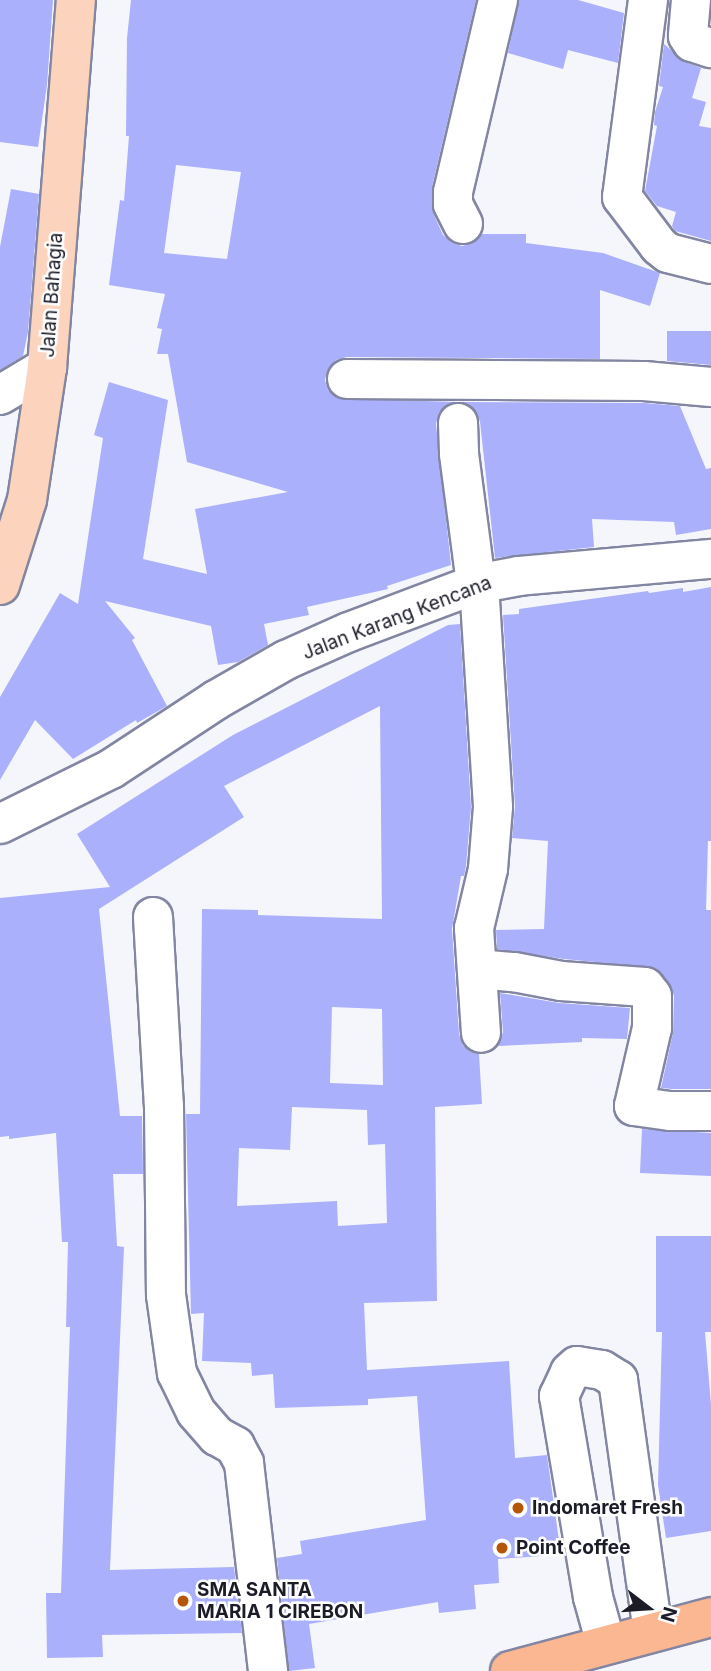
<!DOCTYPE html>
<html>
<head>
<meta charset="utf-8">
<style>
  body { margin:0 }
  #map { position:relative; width:711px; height:1671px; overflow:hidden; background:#f5f5fc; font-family:Inter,sans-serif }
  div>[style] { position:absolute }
  .building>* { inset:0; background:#aab0fc }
  .roads { filter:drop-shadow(2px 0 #8386a2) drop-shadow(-2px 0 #8386a2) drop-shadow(0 2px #8386a2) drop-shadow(0 -2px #8386a2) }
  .minor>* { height:38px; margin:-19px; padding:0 19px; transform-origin:19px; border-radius:19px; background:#fff }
  .major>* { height:38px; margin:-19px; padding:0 19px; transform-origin:19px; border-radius:19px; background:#fcd4be }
  .highway>* { height:38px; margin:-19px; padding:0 19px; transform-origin:19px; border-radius:19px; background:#fab792 }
  .dots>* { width:19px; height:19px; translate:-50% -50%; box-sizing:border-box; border:4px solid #fff; border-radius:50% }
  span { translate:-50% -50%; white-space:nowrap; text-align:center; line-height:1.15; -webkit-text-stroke:5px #fff; paint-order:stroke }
  .street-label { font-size:19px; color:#1b1c27 }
  .poi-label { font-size:19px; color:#1b1c27; font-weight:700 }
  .left { translate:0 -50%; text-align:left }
  .north { position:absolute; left:613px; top:1573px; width:70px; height:70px; -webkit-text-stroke:5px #fff; paint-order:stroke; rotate:107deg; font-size:19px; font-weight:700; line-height:28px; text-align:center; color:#1b1c27 }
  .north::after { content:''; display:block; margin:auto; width:24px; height:32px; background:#1b1c27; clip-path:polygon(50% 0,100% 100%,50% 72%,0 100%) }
</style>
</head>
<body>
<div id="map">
  <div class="building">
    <div style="clip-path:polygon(0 0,53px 0,47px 85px,38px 147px,0 142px)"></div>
    <div style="clip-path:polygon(evenodd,131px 0,476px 0,432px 187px,433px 213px,443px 235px,452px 243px,462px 246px,473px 243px,482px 234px,526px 234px,526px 243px,603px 253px,660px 273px,650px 306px,600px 290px,600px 359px,347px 357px,336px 360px,328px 369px,325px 380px,328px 390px,337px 398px,455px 402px,439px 412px,436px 424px,451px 565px,387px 586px,388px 589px,307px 607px,309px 615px,264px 624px,268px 645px,238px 662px,218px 665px,211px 626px,105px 601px,135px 638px,132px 640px,167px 706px,137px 723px,136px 720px,73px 759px,35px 720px,0 780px,0 697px,60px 593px,78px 604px,103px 438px,94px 435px,109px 382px,168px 400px,143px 559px,207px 574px,195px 509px,288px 492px,187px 462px,168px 354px,157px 354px,162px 329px,157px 328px,165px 294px,109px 285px,120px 200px,124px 201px,129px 136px,126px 136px,127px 38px,131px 0,176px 165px,241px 172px,227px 259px,164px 253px,176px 165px)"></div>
    <div style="clip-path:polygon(519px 0,578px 0,624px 13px,618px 63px,568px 50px,563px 69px,508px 53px)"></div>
    <div style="clip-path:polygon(664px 44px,685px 62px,701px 68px,692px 98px,706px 102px,699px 126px,711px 128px,711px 241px,675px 231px,672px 226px,676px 212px,657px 206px,645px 191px,657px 126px,654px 125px,655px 112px,663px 87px,659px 86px)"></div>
    <div style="clip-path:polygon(11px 189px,39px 194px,28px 332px,23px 356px,0 370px,0 247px)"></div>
    <div style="clip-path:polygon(667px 331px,711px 331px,711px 365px,667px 361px)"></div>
    <div style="clip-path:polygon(460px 402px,643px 403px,680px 406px,706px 469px,711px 468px,711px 529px,676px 535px,674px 522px,592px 519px,594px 547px,495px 558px,480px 422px,476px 411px)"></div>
    <div style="clip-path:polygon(711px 587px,711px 841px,708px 841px,706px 910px,711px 910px,711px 1089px,672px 1089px,661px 1088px,673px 1033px,674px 996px,669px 983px,656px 968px,564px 959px,497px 949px,496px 930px,544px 929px,548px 841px,512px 838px,515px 806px,503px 615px,519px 614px,519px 609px,648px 591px,649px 593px,683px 588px,683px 592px)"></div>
    <div style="clip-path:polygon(evenodd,460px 624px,471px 807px,466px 866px,464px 876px,461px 876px,452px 929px,459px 1034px,463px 1046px,479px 1054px,482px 1104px,435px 1107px,437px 1301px,364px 1303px,367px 1370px,509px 1361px,515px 1458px,547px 1455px,561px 1555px,498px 1559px,499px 1583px,474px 1585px,476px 1609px,439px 1613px,438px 1602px,309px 1624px,315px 1668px,289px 1671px,277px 1558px,302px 1554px,300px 1541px,426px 1520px,417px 1396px,368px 1399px,368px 1405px,275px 1408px,273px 1374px,252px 1376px,251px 1363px,202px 1361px,204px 1313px,191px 1314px,186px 1114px,200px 1114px,202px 909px,258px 910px,258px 915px,382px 919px,380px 706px,224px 786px,244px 817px,99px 909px,120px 1116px,142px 1116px,143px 1174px,113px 1174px,117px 1246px,124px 1247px,110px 1570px,234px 1567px,242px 1633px,102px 1635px,103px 1657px,47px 1658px,46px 1593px,61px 1593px,70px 1327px,66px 1327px,68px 1242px,62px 1242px,56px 1133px,9px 1139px,9px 1136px,0 1137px,0 898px,110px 887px,77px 834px,233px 735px,448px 625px,460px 624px,332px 1007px,382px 1009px,383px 1085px,330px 1083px,332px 1007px,460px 624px,292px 1107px,367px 1110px,368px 1145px,385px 1144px,387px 1223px,338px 1226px,337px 1201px,237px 1206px,239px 1148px,290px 1150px,292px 1107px)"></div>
    <div style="clip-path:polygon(500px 993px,559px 1003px,630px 1008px,627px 1039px,582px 1038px,582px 1042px,498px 1046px,503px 1032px)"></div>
    <div style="clip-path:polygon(642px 1129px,711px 1133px,711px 1176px,640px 1173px)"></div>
    <div style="clip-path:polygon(656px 1236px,711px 1236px,711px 1332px,705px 1332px,711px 1405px,711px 1531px,666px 1538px,658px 1485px,662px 1332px,656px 1332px)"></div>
  </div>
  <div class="roads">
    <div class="minor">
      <div style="left:648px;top:0;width:199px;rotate:97.5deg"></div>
      <div style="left:622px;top:197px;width:61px;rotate:52.9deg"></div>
      <div style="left:659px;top:246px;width:11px;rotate:38deg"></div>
      <div style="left:668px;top:253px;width:44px;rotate:14.3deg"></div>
      <div style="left:691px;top:0;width:36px;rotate:95deg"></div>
      <div style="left:688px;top:36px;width:7px;rotate:56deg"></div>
      <div style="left:692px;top:42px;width:20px;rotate:18deg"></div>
      <div style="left:463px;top:224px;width:22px;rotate:-117deg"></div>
      <div style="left:453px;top:204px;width:12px;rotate:-90deg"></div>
      <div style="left:453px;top:192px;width:197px;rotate:-76.8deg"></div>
      <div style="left:347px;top:379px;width:297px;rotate:0.4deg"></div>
      <div style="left:644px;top:381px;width:67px;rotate:5.1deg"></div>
      <div style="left:0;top:395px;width:55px;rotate:-30.8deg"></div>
      <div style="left:458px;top:423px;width:31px;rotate:88deg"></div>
      <div style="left:459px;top:454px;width:131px;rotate:82.5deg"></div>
      <div style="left:479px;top:584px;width:223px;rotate:86.4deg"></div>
      <div style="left:493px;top:807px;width:62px;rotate:94.6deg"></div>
      <div style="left:488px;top:869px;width:61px;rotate:103.3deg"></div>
      <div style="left:474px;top:928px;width:105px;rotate:86.2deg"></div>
      <div style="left:0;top:824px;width:124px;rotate:-26.4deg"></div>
      <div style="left:111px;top:769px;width:126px;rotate:-33.3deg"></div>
      <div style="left:216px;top:700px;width:81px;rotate:-29.7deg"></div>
      <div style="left:286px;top:660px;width:69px;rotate:-24deg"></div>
      <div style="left:349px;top:632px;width:136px;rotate:-20.7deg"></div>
      <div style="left:476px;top:584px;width:44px;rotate:-10.5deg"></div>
      <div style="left:519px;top:576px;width:193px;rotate:-5.1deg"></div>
      <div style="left:153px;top:917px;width:189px;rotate:86.7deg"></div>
      <div style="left:164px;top:1106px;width:189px;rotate:89.4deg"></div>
      <div style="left:166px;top:1295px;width:79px;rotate:82deg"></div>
      <div style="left:177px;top:1373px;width:43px;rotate:64deg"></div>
      <div style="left:196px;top:1412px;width:32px;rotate:49deg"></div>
      <div style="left:217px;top:1436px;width:21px;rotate:29deg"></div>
      <div style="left:235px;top:1446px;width:19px;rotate:62deg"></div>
      <div style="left:244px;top:1463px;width:209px;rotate:83.4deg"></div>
      <div style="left:477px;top:969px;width:37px;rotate:5deg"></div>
      <div style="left:514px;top:972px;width:48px;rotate:10.8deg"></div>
      <div style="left:561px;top:981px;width:84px;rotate:4.1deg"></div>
      <div style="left:645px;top:987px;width:11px;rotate:52deg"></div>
      <div style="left:652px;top:996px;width:32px;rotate:90deg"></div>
      <div style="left:652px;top:1028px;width:80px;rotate:103deg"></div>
      <div style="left:634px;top:1106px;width:36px;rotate:8deg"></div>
      <div style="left:670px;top:1111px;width:41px"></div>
      <div style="left:606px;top:1644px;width:49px;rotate:-105.5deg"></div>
      <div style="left:593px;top:1597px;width:204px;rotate:-99.6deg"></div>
      <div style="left:559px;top:1396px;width:26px;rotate:-65deg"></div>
      <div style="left:570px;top:1372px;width:9px;rotate:-41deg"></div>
      <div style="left:577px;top:1366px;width:25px;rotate:9deg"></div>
      <div style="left:602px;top:1370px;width:19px;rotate:32deg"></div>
      <div style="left:618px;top:1380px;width:253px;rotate:82.1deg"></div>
    </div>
    <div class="major">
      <div style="left:0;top:585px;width:89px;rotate:-72.4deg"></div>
      <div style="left:27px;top:500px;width:134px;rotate:-81.4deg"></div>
      <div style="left:47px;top:367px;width:368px;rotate:-85.5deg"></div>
    </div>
    <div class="highway">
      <div style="left:510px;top:1671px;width:208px;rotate:-15deg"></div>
    </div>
  </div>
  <div class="dots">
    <div style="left:518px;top:1508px;background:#b55608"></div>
    <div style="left:502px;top:1548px;background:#b55608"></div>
    <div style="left:183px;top:1601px;background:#b55608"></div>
  </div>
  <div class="street-label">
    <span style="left:52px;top:295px;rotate:-86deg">Jalan Bahagia</span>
    <span style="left:397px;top:618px;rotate:-21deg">Jalan Karang Kencana</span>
  </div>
  <div class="poi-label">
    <span class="left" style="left:532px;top:1508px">Indomaret Fresh</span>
    <span class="left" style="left:516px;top:1548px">Point Coffee</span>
    <span class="left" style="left:197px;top:1601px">SMA SANTA<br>MARIA 1 CIREBON</span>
  </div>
  <div class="north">N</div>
</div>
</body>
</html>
